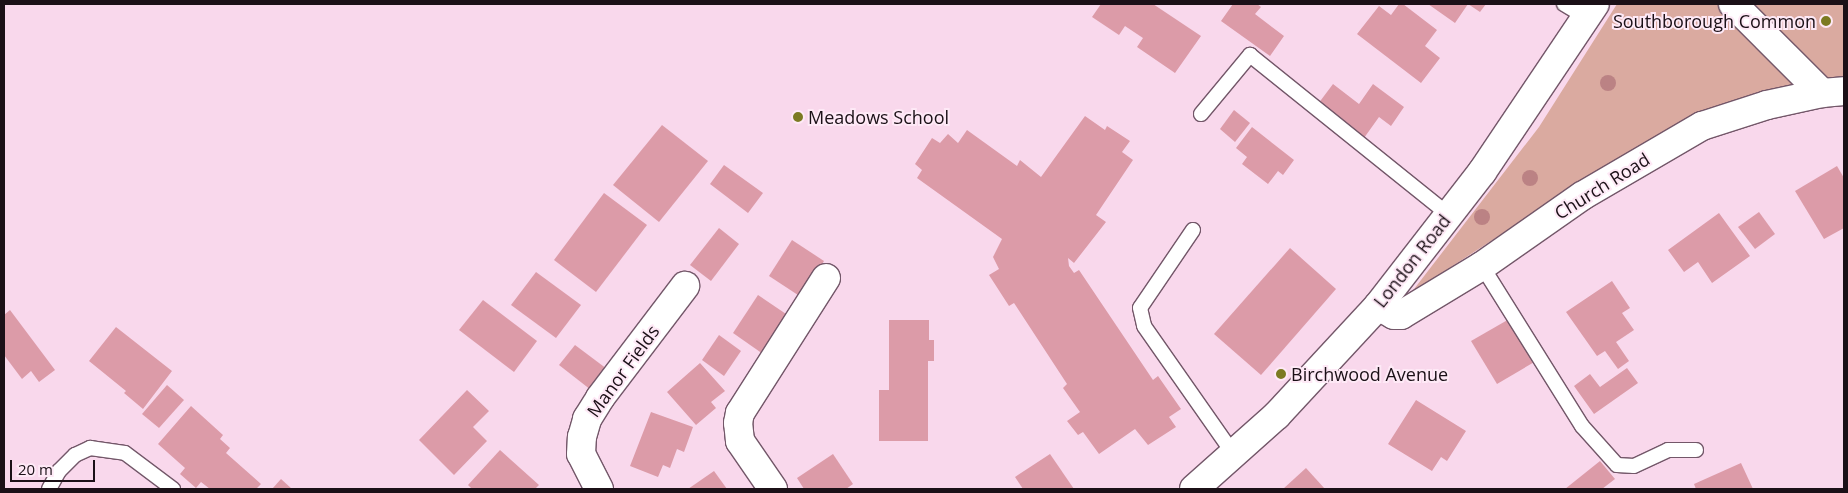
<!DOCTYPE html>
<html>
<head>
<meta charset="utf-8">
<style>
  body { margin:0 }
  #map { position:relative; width:1848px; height:493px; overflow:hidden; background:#f9d8ec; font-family:"Open Sans",sans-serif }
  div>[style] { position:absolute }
  .green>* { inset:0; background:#daaaa0 }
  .building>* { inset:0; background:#dc9ba8 }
  .roads { filter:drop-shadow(1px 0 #735769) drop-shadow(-1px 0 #735769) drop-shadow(0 1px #735769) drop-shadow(0 -1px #735769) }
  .service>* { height:14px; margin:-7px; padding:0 7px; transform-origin:7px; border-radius:7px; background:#fff }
  .minor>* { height:28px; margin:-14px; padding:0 14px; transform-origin:14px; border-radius:14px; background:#fff }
  .trunk>* { height:28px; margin:-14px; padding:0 14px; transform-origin:14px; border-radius:14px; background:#fff }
  .trees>* { width:16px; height:16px; margin:-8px; border-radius:50%; background:#bb8284 }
  .dots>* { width:14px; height:14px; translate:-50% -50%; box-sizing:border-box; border:2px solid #fee9f6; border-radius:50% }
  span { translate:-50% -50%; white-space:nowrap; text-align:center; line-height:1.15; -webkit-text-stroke:4px #fee9f6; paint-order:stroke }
  .poi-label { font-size:18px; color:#1b1017 }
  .right { translate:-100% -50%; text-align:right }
  .left { translate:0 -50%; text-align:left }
  .street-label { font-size:18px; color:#1b1017 }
  .frame { position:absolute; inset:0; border:5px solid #1b1017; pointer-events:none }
  .scale { position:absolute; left:10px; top:460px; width:85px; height:22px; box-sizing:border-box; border:2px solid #1b1017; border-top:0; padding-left:6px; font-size:15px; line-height:18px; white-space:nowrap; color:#1b1017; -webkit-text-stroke:4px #fee9f6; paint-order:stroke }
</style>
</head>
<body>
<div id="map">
  <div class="green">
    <div style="clip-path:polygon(1617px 4px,1844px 4px,1844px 81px,1557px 198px,1411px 293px,1539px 127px)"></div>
  </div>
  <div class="building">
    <div style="clip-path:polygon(1101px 4px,1153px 4px,1201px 36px,1175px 73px,1137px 47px,1143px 38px,1125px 26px,1119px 35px,1092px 17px)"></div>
    <div style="clip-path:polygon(1233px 4px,1257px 4px,1261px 7px,1255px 14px,1284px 36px,1270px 56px,1221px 21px)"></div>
    <div style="clip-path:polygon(1399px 4px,1403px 4px,1437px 30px,1425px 46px,1440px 58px,1421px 83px,1357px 34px,1379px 6px,1391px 15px)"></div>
    <div style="clip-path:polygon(1428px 4px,1486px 4px,1480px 12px,1468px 4px,1455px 23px)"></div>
    <div style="clip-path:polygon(1333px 84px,1359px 104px,1373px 84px,1404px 107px,1391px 126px,1379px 117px,1364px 138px,1318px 104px)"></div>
    <div style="clip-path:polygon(1234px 110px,1250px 123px,1235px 142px,1220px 129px)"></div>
    <div style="clip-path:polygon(1085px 116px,1105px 130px,1107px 126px,1130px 141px,1122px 152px,1133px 160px,1096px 215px,1106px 222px,1074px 263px,1068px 258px,1069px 266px,1074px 273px,1079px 270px,1153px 380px,1158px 376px,1181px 409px,1169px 417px,1176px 427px,1148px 445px,1135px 429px,1099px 454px,1083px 432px,1078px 435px,1067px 421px,1080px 412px,1063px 388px,1067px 384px,1014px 303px,1009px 306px,989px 275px,999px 269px,993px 257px,1002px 239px,917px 178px,922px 170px,915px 164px,932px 138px,940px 143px,948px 134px,958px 143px,967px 130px,1017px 166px,1020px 160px,1041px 177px)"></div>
    <div style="clip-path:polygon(662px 125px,708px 161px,659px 222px,613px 185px)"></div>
    <div style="clip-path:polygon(1252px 127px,1294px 160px,1283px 175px,1278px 171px,1268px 184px,1242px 164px,1247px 157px,1236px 148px)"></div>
    <div style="clip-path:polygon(724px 165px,763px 193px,748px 213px,710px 184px)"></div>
    <div style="clip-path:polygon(1837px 166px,1844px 178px,1844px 228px,1824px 239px,1795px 191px)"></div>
    <div style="clip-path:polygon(604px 193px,647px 225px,596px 292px,554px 260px)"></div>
    <div style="clip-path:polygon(1759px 212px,1775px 234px,1755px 249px,1738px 227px)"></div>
    <div style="clip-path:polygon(1719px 213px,1750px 256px,1712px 283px,1698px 262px,1684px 272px,1668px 250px)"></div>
    <div style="clip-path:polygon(719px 228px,739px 244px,711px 281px,690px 265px)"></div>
    <div style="clip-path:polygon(792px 240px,824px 261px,801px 297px,769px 276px)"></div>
    <div style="clip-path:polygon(1290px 248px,1336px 289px,1261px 375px,1214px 334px)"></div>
    <div style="clip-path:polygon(536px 272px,581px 305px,556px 338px,511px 305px)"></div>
    <div style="clip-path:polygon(1612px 281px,1630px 308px,1622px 313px,1634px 330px,1616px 342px,1629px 361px,1618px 369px,1605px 351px,1597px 356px,1566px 312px)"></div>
    <div style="clip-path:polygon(758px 295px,789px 316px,763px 354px,733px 333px)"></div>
    <div style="clip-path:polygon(483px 300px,537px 341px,514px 372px,459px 330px)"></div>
    <div style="clip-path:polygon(10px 310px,55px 370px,39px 382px,31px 371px,22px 379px,4px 355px,4px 315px)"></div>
    <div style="clip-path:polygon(1511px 318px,1536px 361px,1497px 384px,1471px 341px)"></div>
    <div style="clip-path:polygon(889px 320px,929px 320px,929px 340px,934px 340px,934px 361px,928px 361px,928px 441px,879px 441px,879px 390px,889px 390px)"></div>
    <div style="clip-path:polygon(116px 327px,172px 371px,143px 409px,124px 393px,126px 391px,89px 361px)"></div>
    <div style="clip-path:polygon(719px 335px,741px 351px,724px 376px,702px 360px)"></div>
    <div style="clip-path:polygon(575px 345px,607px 369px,591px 390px,559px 365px)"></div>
    <div style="clip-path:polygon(700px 363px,725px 391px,711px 402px,716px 408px,696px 425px,667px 392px)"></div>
    <div style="clip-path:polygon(1627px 368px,1638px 383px,1594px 414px,1574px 386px,1590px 374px,1600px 387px)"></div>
    <div style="clip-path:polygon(167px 385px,184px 400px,159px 428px,142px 414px)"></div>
    <div style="clip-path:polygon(467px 390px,489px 411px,473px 427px,487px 441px,454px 475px,419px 440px)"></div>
    <div style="clip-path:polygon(1416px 400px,1466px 431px,1447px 461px,1441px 457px,1432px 471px,1388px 444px)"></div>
    <div style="clip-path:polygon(191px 406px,223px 435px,220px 439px,230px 448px,226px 453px,261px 484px,256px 489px,210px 489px,201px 482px,196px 488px,180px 474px,185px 468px,158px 444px)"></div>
    <div style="clip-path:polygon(651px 412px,693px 427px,684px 452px,677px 449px,670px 468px,663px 465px,658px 477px,630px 466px)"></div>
    <div style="clip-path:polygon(500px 450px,539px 485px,535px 489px,472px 489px,468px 485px)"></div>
    <div style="clip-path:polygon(833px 454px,853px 484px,846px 489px,804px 489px,797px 478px)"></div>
    <div style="clip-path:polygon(1050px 454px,1074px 489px,1023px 489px,1015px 477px)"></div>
    <div style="clip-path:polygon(1600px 461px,1615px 479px,1602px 489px,1565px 489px)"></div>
    <div style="clip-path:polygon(1741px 463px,1753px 489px,1696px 489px,1694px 484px)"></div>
    <div style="clip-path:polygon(1306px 468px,1325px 489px,1283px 489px)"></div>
    <div style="clip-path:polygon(714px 471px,727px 489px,688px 489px)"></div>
    <div style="clip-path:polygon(281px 479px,292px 489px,272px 489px)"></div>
  </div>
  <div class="roads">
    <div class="service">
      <div style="left:1564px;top:4px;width:27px;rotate:31deg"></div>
      <div style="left:1201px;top:114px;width:77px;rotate:-50.3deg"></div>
      <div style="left:1250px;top:55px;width:254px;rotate:38.8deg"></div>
      <div style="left:1193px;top:230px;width:94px;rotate:124.2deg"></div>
      <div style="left:1140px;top:308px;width:18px;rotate:77deg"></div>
      <div style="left:1144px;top:326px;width:155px;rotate:55deg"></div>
      <div style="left:1482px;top:266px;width:189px;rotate:58deg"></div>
      <div style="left:1582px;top:426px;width:52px;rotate:48.1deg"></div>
      <div style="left:1617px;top:465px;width:17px;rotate:3deg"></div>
      <div style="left:1634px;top:466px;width:38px;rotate:-25deg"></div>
      <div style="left:1668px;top:450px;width:28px"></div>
      <div style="left:49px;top:489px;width:21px;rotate:-61deg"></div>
      <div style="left:59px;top:471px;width:23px;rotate:-45deg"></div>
      <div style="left:75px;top:455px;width:17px;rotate:-25deg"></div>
      <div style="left:90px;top:448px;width:35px;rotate:8deg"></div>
      <div style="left:125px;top:453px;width:60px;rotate:36.9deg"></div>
    </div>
    <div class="minor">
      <div style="left:1733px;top:4px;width:126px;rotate:45deg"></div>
      <div style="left:1378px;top:306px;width:18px;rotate:29deg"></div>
      <div style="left:1394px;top:315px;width:7px"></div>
      <div style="left:1401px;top:315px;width:95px;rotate:-31.2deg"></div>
      <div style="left:1482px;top:266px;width:122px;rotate:-35deg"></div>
      <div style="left:1582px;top:196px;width:139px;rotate:-30.3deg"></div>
      <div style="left:1702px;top:126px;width:68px;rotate:-17.9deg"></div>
      <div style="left:1767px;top:105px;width:56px;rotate:-12.3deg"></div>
      <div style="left:1822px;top:93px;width:22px;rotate:-5deg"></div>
      <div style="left:599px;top:489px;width:39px;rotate:-117deg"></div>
      <div style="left:581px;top:454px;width:17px;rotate:-87deg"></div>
      <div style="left:582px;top:437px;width:19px;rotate:-74deg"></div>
      <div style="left:587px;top:419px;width:25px;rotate:-58deg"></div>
      <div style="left:600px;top:398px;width:141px;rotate:-52.8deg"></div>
      <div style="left:773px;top:489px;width:58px;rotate:-124.5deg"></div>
      <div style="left:740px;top:441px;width:18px;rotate:-96deg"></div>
      <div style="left:738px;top:423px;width:10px;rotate:-79deg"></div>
      <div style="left:740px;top:413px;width:160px;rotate:-57.5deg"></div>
    </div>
    <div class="trunk">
      <div style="left:1194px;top:489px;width:111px;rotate:-41.7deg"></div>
      <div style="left:1277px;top:415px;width:149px;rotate:-47.2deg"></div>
      <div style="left:1378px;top:306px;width:170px;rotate:-52.2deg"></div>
      <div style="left:1482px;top:172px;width:202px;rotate:-56.1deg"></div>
    </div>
  </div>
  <div class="trees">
    <div style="left:1608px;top:83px"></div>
    <div style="left:1530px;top:178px"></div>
    <div style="left:1482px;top:217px"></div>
  </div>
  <div class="dots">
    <div style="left:1826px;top:21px;background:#7c7a22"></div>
    <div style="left:798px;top:117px;background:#7c7a22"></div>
    <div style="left:1281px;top:374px;background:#7c7a22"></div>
  </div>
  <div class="poi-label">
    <span class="right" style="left:1816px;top:21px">Southborough Common</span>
    <span class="left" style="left:808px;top:117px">Meadows School</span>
    <span class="left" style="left:1291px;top:374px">Birchwood Avenue</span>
  </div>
  <div class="street-label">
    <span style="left:1602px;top:186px;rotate:-32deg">Church Road</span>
    <span style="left:1412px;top:261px;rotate:-52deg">London Road</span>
    <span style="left:623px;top:371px;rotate:-54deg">Manor Fields</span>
  </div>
  <div class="frame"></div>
  <div class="scale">20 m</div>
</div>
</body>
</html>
